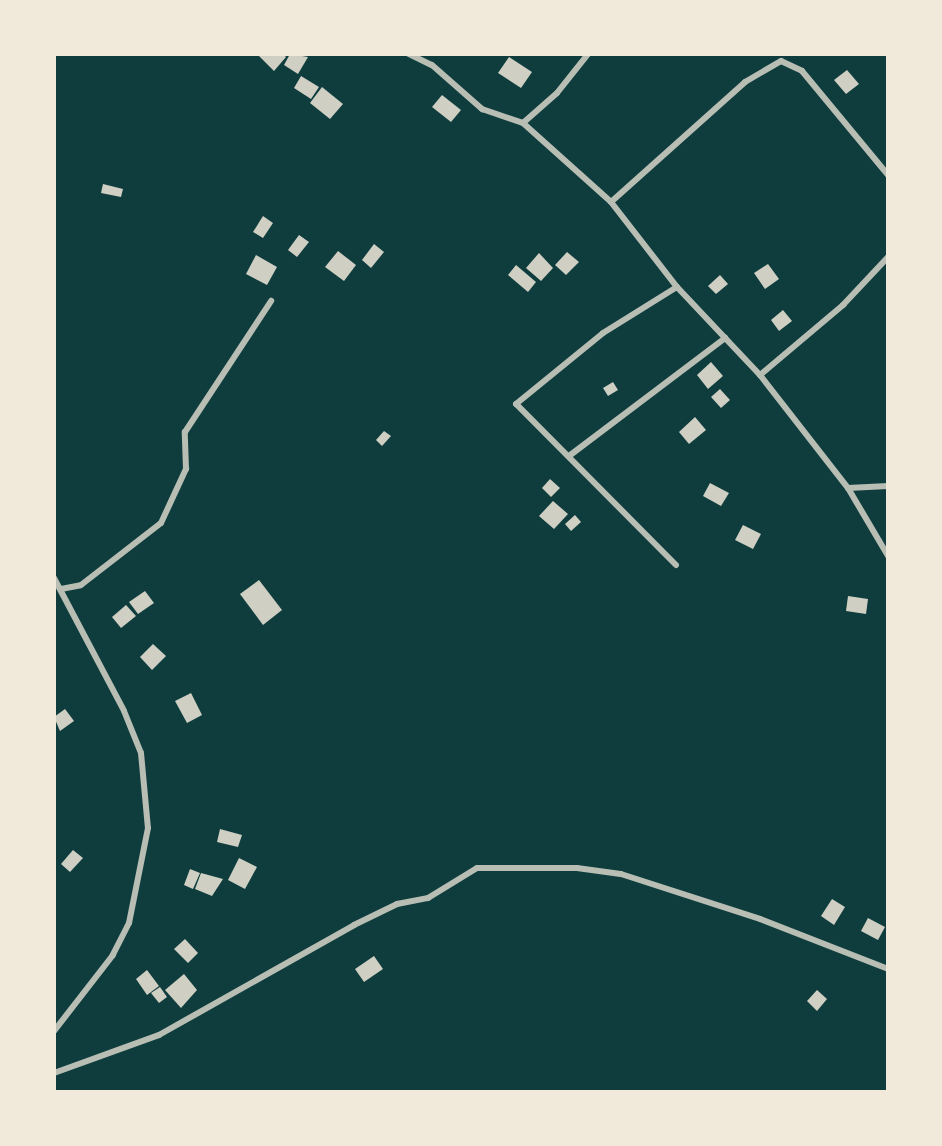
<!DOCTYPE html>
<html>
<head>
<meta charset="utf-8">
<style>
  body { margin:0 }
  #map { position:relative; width:942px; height:1146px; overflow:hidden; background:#0f3d3e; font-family:"Golos Text",sans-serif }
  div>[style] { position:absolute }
  .building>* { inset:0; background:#cfcfc3 }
  .minor>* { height:6px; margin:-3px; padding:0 3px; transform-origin:3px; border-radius:3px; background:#b8beb3 }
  span { translate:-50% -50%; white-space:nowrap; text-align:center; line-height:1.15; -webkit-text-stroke:5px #f1e9da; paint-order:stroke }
  .frame { position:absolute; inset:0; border:56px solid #f1e9da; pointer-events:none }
</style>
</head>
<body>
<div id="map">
  <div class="building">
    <div style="clip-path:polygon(257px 54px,283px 54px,286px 57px,274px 71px)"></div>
    <div style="clip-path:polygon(290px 54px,308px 57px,298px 74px,284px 65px)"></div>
    <div style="clip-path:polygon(509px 57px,532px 72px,521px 88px,498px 73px)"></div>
    <div style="clip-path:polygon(847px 70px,859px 84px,846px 94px,834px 80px)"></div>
    <div style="clip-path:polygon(301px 76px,319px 87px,311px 99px,294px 88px)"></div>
    <div style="clip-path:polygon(322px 87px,343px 104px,330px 119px,310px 103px)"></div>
    <div style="clip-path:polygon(442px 95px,461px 110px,451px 122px,432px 107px)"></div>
    <div style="clip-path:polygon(103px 184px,123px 189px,121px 197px,101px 193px)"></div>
    <div style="clip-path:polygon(263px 216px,273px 223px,263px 238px,253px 232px)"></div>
    <div style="clip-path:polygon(299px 235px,309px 242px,297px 257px,288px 250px)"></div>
    <div style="clip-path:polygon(374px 244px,384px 252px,371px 268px,362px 260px)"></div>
    <div style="clip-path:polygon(338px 251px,356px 265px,344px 281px,325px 267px)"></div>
    <div style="clip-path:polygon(567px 252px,579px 262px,566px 275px,555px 265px)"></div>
    <div style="clip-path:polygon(539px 253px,553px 268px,541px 281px,526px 268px)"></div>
    <div style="clip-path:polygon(256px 255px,277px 267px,267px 285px,246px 274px)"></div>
    <div style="clip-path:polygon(768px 264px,779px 279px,765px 289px,754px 273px)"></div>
    <div style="clip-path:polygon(516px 265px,536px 282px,528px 292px,508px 275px)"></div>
    <div style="clip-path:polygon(720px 275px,728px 284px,716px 294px,708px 286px)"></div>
    <div style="clip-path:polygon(783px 310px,792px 321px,779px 331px,771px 320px)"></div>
    <div style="clip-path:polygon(711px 362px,723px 376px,708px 389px,697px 375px)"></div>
    <div style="clip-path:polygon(613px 382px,618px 390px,608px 396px,603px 388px)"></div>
    <div style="clip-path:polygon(720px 389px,730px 400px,721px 408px,711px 397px)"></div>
    <div style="clip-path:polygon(695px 417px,706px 430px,689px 444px,679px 432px)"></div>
    <div style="clip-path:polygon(384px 431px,391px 436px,382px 446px,376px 440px)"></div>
    <div style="clip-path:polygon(550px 479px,560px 488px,551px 497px,542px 488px)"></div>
    <div style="clip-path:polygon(710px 483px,729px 493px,721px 506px,703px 496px)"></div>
    <div style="clip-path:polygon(553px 501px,568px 514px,554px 529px,539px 516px)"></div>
    <div style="clip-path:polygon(575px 515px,581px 522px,571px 531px,565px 524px)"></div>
    <div style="clip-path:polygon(743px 525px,761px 534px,753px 549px,735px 540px)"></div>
    <div style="clip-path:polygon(259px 580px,282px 610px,263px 625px,240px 594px)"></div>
    <div style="clip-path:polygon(145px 591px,154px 603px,138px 614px,129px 602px)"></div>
    <div style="clip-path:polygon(848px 596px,868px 599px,866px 614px,846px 611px)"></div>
    <div style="clip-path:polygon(126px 605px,136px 616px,121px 628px,112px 617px)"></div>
    <div style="clip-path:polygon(153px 644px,166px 656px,152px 670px,140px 657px)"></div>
    <div style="clip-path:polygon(191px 693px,202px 715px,187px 723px,175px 701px)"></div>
    <div style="clip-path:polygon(65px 709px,74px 721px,60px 731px,54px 717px)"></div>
    <div style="clip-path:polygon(220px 829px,242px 835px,238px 847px,217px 842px)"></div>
    <div style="clip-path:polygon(73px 850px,83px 858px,70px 872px,61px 864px)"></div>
    <div style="clip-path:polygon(239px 858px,257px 867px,245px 889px,228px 880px)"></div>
    <div style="clip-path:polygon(190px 869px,200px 873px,193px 889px,184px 885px)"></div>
    <div style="clip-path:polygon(201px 873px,223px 879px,212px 896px,195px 889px)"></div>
    <div style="clip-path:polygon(832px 899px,845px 907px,834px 925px,821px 916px)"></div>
    <div style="clip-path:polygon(868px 918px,885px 927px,878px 940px,861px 931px)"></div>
    <div style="clip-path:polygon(185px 939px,198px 953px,188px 963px,174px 949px)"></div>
    <div style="clip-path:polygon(374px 956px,383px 969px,364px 982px,355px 969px)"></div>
    <div style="clip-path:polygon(147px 970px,159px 986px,147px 995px,136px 979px)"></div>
    <div style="clip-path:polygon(184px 974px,197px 990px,181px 1008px,165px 990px)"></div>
    <div style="clip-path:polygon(160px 987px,167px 997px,159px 1003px,151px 993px)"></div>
    <div style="clip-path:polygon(817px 990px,827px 999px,817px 1011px,807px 1001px)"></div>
  </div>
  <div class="minor">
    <div style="left:409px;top:54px;width:25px;rotate:26deg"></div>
    <div style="left:432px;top:65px;width:67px;rotate:41.3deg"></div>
    <div style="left:482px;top:109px;width:43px;rotate:18.9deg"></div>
    <div style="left:523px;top:123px;width:118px;rotate:41.9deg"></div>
    <div style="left:611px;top:202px;width:108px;rotate:52.2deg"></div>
    <div style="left:677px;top:287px;width:121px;rotate:46.7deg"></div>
    <div style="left:760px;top:375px;width:143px;rotate:52.1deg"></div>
    <div style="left:848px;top:488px;width:79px;rotate:59.5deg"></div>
    <div style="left:523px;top:123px;width:45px;rotate:-41.4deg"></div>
    <div style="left:557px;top:93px;width:50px;rotate:-51.5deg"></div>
    <div style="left:611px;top:202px;width:180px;rotate:-41.8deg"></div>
    <div style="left:745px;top:82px;width:42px;rotate:-30.3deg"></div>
    <div style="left:781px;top:61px;width:23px;rotate:25deg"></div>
    <div style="left:802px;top:71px;width:135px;rotate:50.4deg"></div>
    <div style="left:760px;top:375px;width:109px;rotate:-40.1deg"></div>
    <div style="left:843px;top:305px;width:66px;rotate:-46.8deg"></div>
    <div style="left:569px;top:456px;width:196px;rotate:-37.1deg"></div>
    <div style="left:848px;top:488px;width:40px;rotate:-2.9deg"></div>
    <div style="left:676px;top:565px;width:227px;rotate:-134.8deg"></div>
    <div style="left:516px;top:404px;width:112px;rotate:-39.2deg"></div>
    <div style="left:603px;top:333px;width:87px;rotate:-31.9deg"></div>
    <div style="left:54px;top:578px;width:150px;rotate:62.2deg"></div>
    <div style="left:124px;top:711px;width:45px;rotate:68deg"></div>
    <div style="left:141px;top:753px;width:75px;rotate:84.7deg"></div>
    <div style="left:148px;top:828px;width:97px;rotate:101.3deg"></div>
    <div style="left:129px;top:923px;width:36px;rotate:117deg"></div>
    <div style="left:113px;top:955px;width:96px;rotate:127.8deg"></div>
    <div style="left:61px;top:589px;width:20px;rotate:-11deg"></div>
    <div style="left:81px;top:585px;width:101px;rotate:-37.8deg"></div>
    <div style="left:161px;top:523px;width:60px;rotate:-65.2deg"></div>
    <div style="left:186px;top:469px;width:37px;rotate:-92deg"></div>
    <div style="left:185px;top:432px;width:157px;rotate:-56.7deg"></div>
    <div style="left:54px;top:1073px;width:112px;rotate:-19.9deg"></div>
    <div style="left:159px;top:1035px;width:224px;rotate:-29.4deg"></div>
    <div style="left:354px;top:925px;width:48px;rotate:-26deg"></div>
    <div style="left:397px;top:904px;width:32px;rotate:-11deg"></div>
    <div style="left:428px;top:898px;width:57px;rotate:-31.5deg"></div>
    <div style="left:477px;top:868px;width:100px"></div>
    <div style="left:577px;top:868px;width:44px;rotate:7.8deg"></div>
    <div style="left:621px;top:874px;width:146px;rotate:17.9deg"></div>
    <div style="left:760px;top:919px;width:137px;rotate:21.3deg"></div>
  </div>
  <div class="frame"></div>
</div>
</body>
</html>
